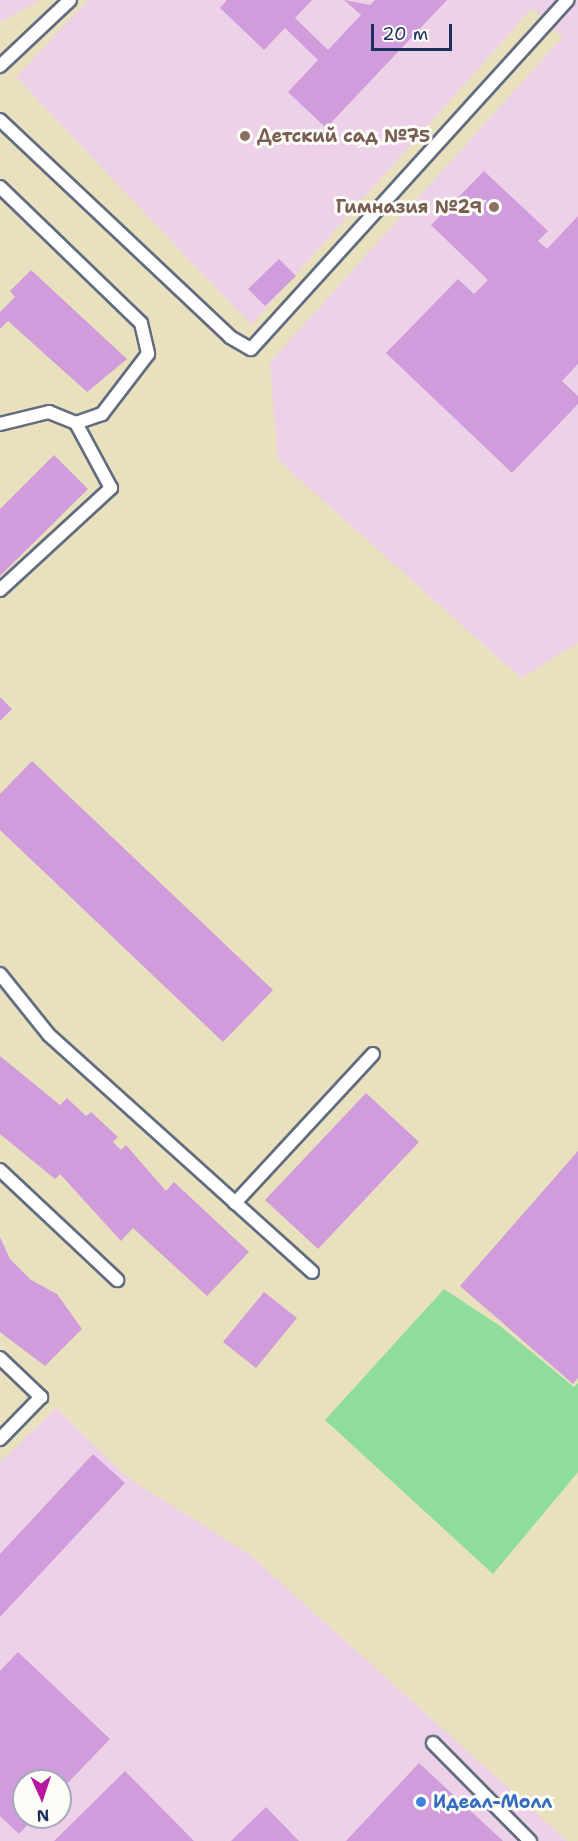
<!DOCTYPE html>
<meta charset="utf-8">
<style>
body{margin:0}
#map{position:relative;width:578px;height:1841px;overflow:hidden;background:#e9e1be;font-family:"Shantell Sans",sans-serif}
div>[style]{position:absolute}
.built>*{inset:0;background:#edd1e9}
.green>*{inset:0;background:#8edd9c}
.building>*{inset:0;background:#d09cdc}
.roads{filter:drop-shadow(2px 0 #636d80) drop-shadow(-2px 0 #636d80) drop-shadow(0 2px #636d80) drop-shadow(0 -2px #636d80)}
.service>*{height:12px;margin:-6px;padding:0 6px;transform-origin:6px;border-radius:6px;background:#fff}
.dots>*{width:16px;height:16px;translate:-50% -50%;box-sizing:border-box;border:3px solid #fdfcf7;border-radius:50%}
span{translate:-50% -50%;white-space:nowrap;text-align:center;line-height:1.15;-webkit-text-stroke:6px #fdfcf7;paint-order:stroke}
.education-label{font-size:18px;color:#785e54;font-weight:700}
.left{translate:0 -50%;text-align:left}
.right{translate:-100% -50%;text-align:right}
.shop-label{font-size:18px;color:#366cbe;font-weight:700}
.north{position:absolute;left:12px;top:1769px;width:60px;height:60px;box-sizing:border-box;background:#fdfcf7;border:2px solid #a3aaba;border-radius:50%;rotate:177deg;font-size:16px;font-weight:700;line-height:24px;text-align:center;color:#1b2f5e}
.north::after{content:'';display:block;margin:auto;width:21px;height:27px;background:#b5179e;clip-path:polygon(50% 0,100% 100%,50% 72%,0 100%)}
.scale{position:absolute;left:371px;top:24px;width:81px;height:27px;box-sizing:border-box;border:3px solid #1b2f5e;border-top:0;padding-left:8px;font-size:18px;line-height:21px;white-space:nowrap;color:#1b2f5e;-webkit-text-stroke:4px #fdfcf7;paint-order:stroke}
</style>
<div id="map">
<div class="built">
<i style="clip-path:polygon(0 0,40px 0,0 23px)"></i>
<i style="clip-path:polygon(88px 0,578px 0,578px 643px,521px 678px,278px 460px,270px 362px,563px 37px,532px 8px,251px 325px,16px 77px)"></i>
<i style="clip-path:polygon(evenodd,56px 1408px,128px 1478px,249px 1554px,567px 1841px,0 1841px,0 1462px,56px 1408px,24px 1781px,60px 1781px,60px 1817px,24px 1817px,24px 1781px)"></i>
</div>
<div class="green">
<i style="clip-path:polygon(444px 1289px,500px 1326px,574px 1387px,578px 1383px,578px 1472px,493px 1574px,325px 1420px)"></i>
</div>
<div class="building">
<i style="clip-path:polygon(227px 0,312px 0,295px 18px,328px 50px,361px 15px,344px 0,370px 5px,375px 0,447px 0,326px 128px,288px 92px,318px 60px,285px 28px,264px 50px,220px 8px)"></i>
<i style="clip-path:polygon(484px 171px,548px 231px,538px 241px,547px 249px,578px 216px,578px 364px,562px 381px,578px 396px,578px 404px,512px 473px,386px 353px,458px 279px,474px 294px,488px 280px,431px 225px)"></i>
<i style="clip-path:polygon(279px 259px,296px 276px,265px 306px,248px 289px)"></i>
<i style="clip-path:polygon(31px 270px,127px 359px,87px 392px,8px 321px,0 329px,0 312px,15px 297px,10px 291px)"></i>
<i style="clip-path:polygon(54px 455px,88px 489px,0 576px,0 509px)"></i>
<i style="clip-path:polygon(0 697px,12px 709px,0 721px)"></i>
<i style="clip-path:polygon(32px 761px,273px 990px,223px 1042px,0 830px,0 794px)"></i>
<i style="clip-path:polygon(0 1056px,60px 1105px,67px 1098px,86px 1116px,91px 1112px,118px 1137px,113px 1142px,121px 1150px,126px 1145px,166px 1191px,174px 1182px,249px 1252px,207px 1296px,133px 1228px,121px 1241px,60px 1174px,55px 1179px,0 1134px)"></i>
<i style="clip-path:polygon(366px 1093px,419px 1142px,318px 1249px,265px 1200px)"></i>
<i style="clip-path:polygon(578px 1151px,578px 1378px,573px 1384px,460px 1286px)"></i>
<i style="clip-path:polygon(0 1237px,10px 1259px,31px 1280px,57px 1294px,82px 1329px,45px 1366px,0 1332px)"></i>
<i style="clip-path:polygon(264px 1292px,297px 1318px,256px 1368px,223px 1342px)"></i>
<i style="clip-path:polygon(93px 1454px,125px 1483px,0 1617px,0 1554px)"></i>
<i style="clip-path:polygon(18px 1652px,110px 1739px,60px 1791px,60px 1781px,24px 1781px,24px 1817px,35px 1817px,19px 1834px,0 1816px,0 1671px)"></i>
<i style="clip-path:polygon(419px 1763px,503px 1841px,346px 1841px)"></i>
<i style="clip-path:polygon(125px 1771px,194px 1841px,54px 1841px)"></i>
<i style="clip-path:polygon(266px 1807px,299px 1841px,231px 1841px)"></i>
</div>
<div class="roads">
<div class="service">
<i style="left:0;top:66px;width:96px;rotate:-43.3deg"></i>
<i style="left:0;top:120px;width:316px;rotate:43.3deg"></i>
<i style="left:230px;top:337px;width:24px;rotate:30deg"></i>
<i style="left:251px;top:349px;width:471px;rotate:-47.8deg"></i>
<i style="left:0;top:187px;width:196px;rotate:44deg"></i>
<i style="left:141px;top:323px;width:32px;rotate:77deg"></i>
<i style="left:148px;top:354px;width:76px;rotate:127.5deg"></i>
<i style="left:102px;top:414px;width:28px;rotate:161deg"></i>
<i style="left:76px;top:423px;width:29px;rotate:-158deg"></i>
<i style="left:49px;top:412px;width:50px;rotate:166.2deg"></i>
<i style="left:0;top:590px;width:151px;rotate:-42.6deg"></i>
<i style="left:111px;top:488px;width:74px;rotate:-118.3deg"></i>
<i style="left:0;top:974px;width:78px;rotate:51.2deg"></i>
<i style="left:49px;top:1035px;width:354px;rotate:42deg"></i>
<i style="left:0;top:1170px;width:161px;rotate:43.2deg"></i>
<i style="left:235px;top:1203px;width:203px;rotate:-47.2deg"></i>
<i style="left:0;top:1358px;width:57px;rotate:43.6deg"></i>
<i style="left:41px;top:1397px;width:59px;rotate:134.3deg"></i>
<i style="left:433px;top:1743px;width:138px;rotate:45.3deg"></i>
</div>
</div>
<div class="dots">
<i style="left:245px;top:136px;background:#8d6e63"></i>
<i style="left:494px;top:207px;background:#8d6e63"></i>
<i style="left:421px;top:1802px;background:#3f7fe0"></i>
</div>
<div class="education-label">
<span class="left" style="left:257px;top:136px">Детский сад №75</span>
<span class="right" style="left:482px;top:207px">Гимназия №29</span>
</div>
<div class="shop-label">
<span class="left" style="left:433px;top:1802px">Идеал-Молл</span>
</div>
<div class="north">N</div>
<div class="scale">20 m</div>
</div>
